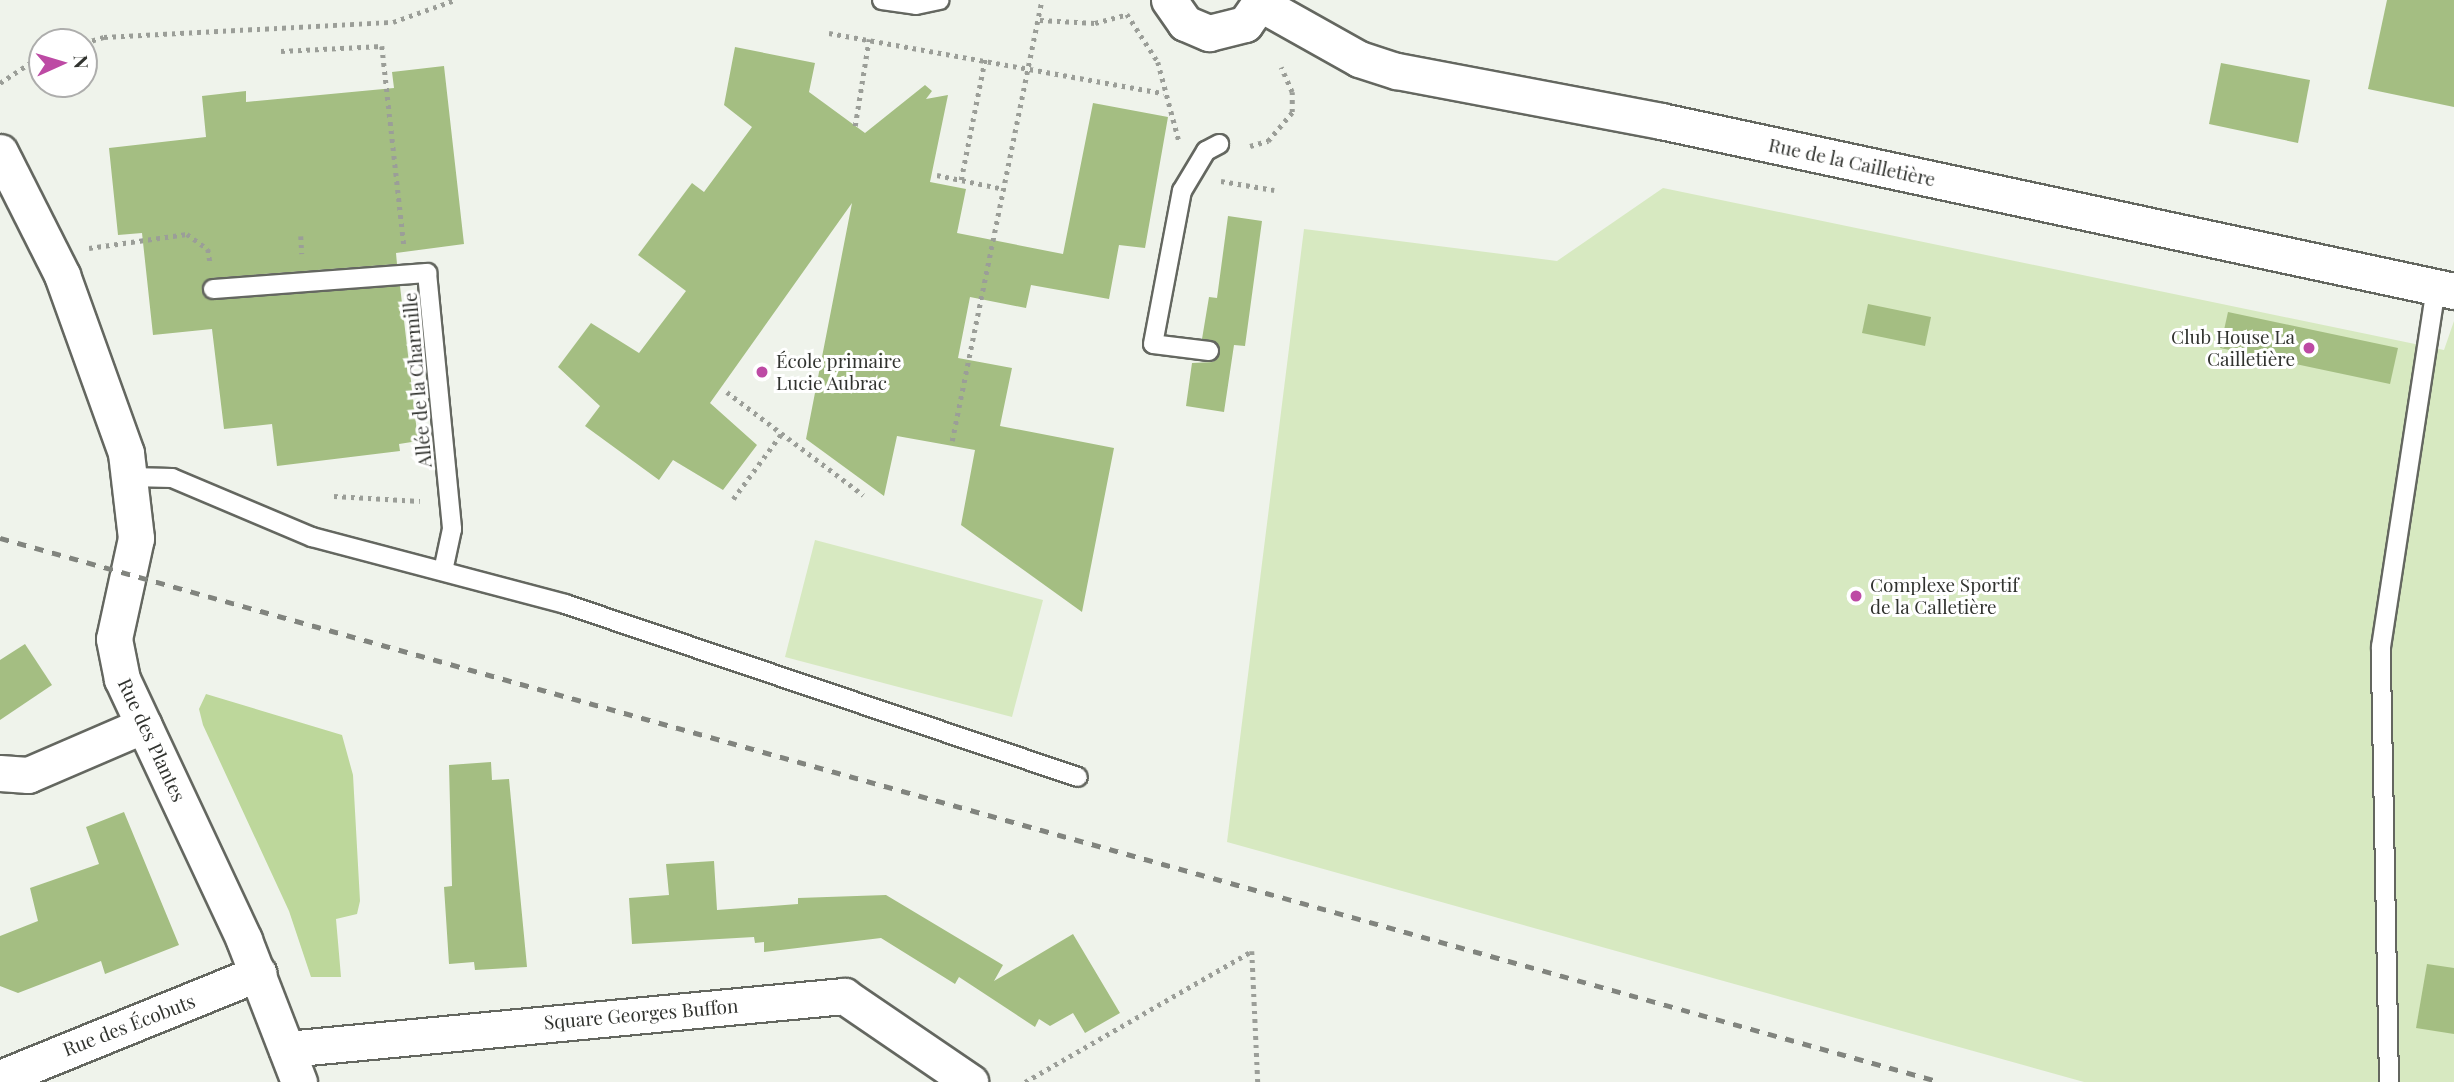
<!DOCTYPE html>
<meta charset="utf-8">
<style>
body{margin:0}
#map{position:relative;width:2454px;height:1082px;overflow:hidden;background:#eff3eb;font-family:"Playfair Display",serif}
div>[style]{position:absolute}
.green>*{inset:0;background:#d7e9c1}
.water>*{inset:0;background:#bdd79b}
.building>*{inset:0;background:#a4be82}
.path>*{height:4.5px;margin-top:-2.25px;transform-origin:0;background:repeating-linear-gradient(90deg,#9b9e98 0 3.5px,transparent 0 8.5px)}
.roads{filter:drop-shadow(2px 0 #646760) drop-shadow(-2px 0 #646760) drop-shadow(0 2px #646760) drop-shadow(0 -2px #646760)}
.lane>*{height:18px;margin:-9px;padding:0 9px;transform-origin:9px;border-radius:9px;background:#fff}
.street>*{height:35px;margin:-17.5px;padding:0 17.5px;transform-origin:17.5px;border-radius:17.5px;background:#fff}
.rail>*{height:5px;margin-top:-2.5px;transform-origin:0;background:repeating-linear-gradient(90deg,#81847e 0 9px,transparent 0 18px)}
.dots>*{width:19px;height:19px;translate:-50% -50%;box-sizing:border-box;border:4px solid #fff;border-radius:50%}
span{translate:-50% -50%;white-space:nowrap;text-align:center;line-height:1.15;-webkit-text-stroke:6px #fff;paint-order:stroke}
.street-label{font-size:19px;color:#31332f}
.poi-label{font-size:19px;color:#31332f}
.right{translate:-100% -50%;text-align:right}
.left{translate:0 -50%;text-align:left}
.north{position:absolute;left:28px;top:28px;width:70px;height:70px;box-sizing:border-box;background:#fff;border:2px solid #adadac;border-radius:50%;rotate:86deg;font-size:19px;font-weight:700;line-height:28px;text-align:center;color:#31332f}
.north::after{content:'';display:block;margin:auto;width:24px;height:32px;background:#bd4aa4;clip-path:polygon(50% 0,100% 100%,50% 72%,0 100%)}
</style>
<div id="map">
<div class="green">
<i style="clip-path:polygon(1663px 188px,2444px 350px,2454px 321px,2454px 1082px,2084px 1082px,1227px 842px,1304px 229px,1557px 261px)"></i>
<i style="clip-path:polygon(815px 540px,1043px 600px,1012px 717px,785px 657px)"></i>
</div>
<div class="water">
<i style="clip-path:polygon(206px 694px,342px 735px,353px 775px,360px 901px,357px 914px,336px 919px,341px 977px,311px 977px,289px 911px,203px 725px,199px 709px)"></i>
</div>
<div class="building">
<i style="clip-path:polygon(2387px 0,2454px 0,2454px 107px,2368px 89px)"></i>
<i style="clip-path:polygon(735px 47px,815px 63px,809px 92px,865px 133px,925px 85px,932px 91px,926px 99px,948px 95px,930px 182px,966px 189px,957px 233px,1063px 254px,1093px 103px,1168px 117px,1145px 248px,1119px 245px,1109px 299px,1031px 285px,1026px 308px,970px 297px,958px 358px,1012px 368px,1000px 426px,1114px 448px,1082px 612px,961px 525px,975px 450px,897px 436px,884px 496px,806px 439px,852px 203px,710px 403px,757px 445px,723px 490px,673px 460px,659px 480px,585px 426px,600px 406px,558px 367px,591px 323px,639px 353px,686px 291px,638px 255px,692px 183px,704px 192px,752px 127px,724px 105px)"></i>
<i style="clip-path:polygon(2221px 63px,2310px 80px,2298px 143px,2209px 124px)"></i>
<i style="clip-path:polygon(444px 66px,464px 244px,396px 253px,397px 264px,212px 278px,203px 285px,204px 296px,214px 300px,400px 286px,418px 441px,399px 444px,400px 451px,277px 466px,272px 424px,224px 429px,212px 329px,153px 335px,142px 233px,118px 235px,109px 148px,206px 137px,202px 96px,246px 91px,246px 102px,394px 88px,392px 72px)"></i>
<i style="clip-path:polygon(1228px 216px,1262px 221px,1245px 346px,1234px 345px,1224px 412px,1186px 406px,1192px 363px,1213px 362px,1220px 353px,1216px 342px,1202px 339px,1209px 297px,1217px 298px)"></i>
<i style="clip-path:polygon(1868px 304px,1931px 317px,1925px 346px,1862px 333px)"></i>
<i style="clip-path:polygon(2228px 312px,2398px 348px,2390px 384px,2220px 348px)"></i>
<i style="clip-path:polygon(25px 644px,52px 685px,0 720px,0 660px)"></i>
<i style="clip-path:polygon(491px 762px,492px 780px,509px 779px,527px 967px,475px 970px,474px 962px,449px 964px,444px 887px,452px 886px,449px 765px)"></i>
<i style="clip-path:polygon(124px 812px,179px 945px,105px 974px,101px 961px,18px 993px,0 986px,0 936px,38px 921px,30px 888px,99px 864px,86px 827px)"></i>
<i style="clip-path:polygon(714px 861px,717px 910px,798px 904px,798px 898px,886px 895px,1003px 965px,994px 981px,1073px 934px,1120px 1013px,1085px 1033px,1073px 1013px,1050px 1026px,1039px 1019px,1035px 1027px,959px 977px,955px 984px,881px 938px,764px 952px,764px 942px,755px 943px,754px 937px,632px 944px,629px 898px,669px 895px,666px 864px)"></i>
<i style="clip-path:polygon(2427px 964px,2454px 968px,2454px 1034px,2416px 1028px)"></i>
</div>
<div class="path">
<i style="left:1127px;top:14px;width:57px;rotate:57.1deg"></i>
<i style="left:1158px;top:62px;width:82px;rotate:75.1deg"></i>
<i style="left:1040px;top:20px;width:55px;rotate:3.1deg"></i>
<i style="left:1095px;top:23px;width:34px;rotate:-15deg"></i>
<i style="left:829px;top:33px;width:340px;rotate:10.2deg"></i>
<i style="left:84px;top:43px;width:21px;rotate:-17deg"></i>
<i style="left:104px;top:37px;width:289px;rotate:-3deg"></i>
<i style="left:393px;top:22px;width:66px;rotate:-19.5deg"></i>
<i style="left:281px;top:51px;width:101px;rotate:-2.8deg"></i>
<i style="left:382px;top:46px;width:201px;rotate:83.7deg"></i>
<i style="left:0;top:83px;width:50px;rotate:-33.7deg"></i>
<i style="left:855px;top:126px;width:88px;rotate:-80.9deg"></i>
<i style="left:1250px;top:146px;width:19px;rotate:-16deg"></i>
<i style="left:1268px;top:141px;width:38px;rotate:-50deg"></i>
<i style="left:1292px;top:112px;width:20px;rotate:-90deg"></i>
<i style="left:1292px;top:92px;width:27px;rotate:-114deg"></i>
<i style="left:937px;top:175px;width:68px;rotate:11.8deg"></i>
<i style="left:961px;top:180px;width:123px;rotate:-78.8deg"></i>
<i style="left:1221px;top:181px;width:54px;rotate:9.6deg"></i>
<i style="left:301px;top:236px;width:18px;rotate:87deg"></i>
<i style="left:89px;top:248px;width:99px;rotate:-8.1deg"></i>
<i style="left:187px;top:234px;width:26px;rotate:36deg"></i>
<i style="left:208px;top:249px;width:13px;rotate:81deg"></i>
<i style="left:727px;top:392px;width:171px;rotate:37.1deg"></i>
<i style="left:952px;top:441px;width:450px;rotate:-78.5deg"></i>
<i style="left:334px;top:496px;width:86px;rotate:3.3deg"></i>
<i style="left:733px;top:499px;width:82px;rotate:-53.4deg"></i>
<i style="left:1252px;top:951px;width:131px;rotate:87.4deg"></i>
<i style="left:1025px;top:1082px;width:262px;rotate:-30deg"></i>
</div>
<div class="roads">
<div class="lane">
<i style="left:882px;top:0;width:34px;rotate:8deg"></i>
<i style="left:916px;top:5px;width:24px;rotate:-12deg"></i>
<i style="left:213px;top:289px;width:215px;rotate:-4.3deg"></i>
<i style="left:427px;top:273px;width:257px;rotate:84.4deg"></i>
<i style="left:452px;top:529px;width:43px;rotate:102.1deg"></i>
<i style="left:1209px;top:351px;width:56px;rotate:-172.9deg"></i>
<i style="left:1153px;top:344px;width:156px;rotate:-79.3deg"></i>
<i style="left:1182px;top:191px;width:47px;rotate:-59deg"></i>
<i style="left:1206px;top:151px;width:15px;rotate:-28deg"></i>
<i style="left:130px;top:477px;width:42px;rotate:1.4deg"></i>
<i style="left:172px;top:478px;width:152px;rotate:22.9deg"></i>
<i style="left:312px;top:537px;width:262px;rotate:14.8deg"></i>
<i style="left:565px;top:604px;width:541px;rotate:18.64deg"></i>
<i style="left:2389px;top:1082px;width:435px;rotate:-91.1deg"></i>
<i style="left:2381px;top:647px;width:364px;rotate:-81.3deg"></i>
</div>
<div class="street">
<i style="left:1169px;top:0;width:28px;rotate:55deg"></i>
<i style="left:1185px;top:23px;width:26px;rotate:23deg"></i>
<i style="left:1209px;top:33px;width:37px;rotate:-14deg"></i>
<i style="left:1245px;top:24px;width:29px;rotate:-55deg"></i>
<i style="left:1261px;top:4px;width:112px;rotate:29.3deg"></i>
<i style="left:1359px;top:59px;width:40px;rotate:18deg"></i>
<i style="left:1397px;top:71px;width:269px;rotate:10.7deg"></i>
<i style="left:1661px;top:121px;width:811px;rotate:12.1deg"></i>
<i style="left:0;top:152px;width:138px;rotate:63.2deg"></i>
<i style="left:62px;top:275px;width:189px;rotate:70.2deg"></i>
<i style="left:126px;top:453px;width:86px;rotate:83.3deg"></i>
<i style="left:136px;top:538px;width:103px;rotate:102.3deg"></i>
<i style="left:114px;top:639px;width:41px;rotate:78.7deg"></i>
<i style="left:122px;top:679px;width:288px;rotate:64.9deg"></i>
<i style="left:244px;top:940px;width:152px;rotate:68.8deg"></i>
<i style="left:0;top:773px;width:28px;rotate:4deg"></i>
<i style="left:28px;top:775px;width:126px;rotate:-23.3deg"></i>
<i style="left:287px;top:1049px;width:560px;rotate:-5.44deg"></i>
<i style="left:844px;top:996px;width:153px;rotate:34.3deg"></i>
<i style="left:0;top:1078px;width:279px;rotate:-22.1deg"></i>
</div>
</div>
<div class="rail">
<i style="left:0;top:538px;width:2015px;rotate:15.66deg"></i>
</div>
<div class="dots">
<i style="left:2309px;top:348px;background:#bd4aa4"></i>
<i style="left:762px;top:372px;background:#bd4aa4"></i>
<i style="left:1856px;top:596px;background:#bd4aa4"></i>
</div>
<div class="street-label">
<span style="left:1852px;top:162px;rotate:12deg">Rue de la Cailletière</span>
<span style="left:417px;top:380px;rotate:-95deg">Allée de la Charmille</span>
<span style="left:152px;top:740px;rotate:65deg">Rue des Plantes</span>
<span style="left:641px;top:1014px;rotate:-5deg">Square Georges Buffon</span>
<span style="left:129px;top:1025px;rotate:-21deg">Rue des Écobuts</span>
</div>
<div class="poi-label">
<span class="right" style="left:2295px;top:348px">Club House La<br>Cailletière</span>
<span class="left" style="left:776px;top:372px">École primaire<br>Lucie Aubrac</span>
<span class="left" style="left:1870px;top:596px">Complexe Sportif<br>de la Calletière</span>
</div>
<div class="north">N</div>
</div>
